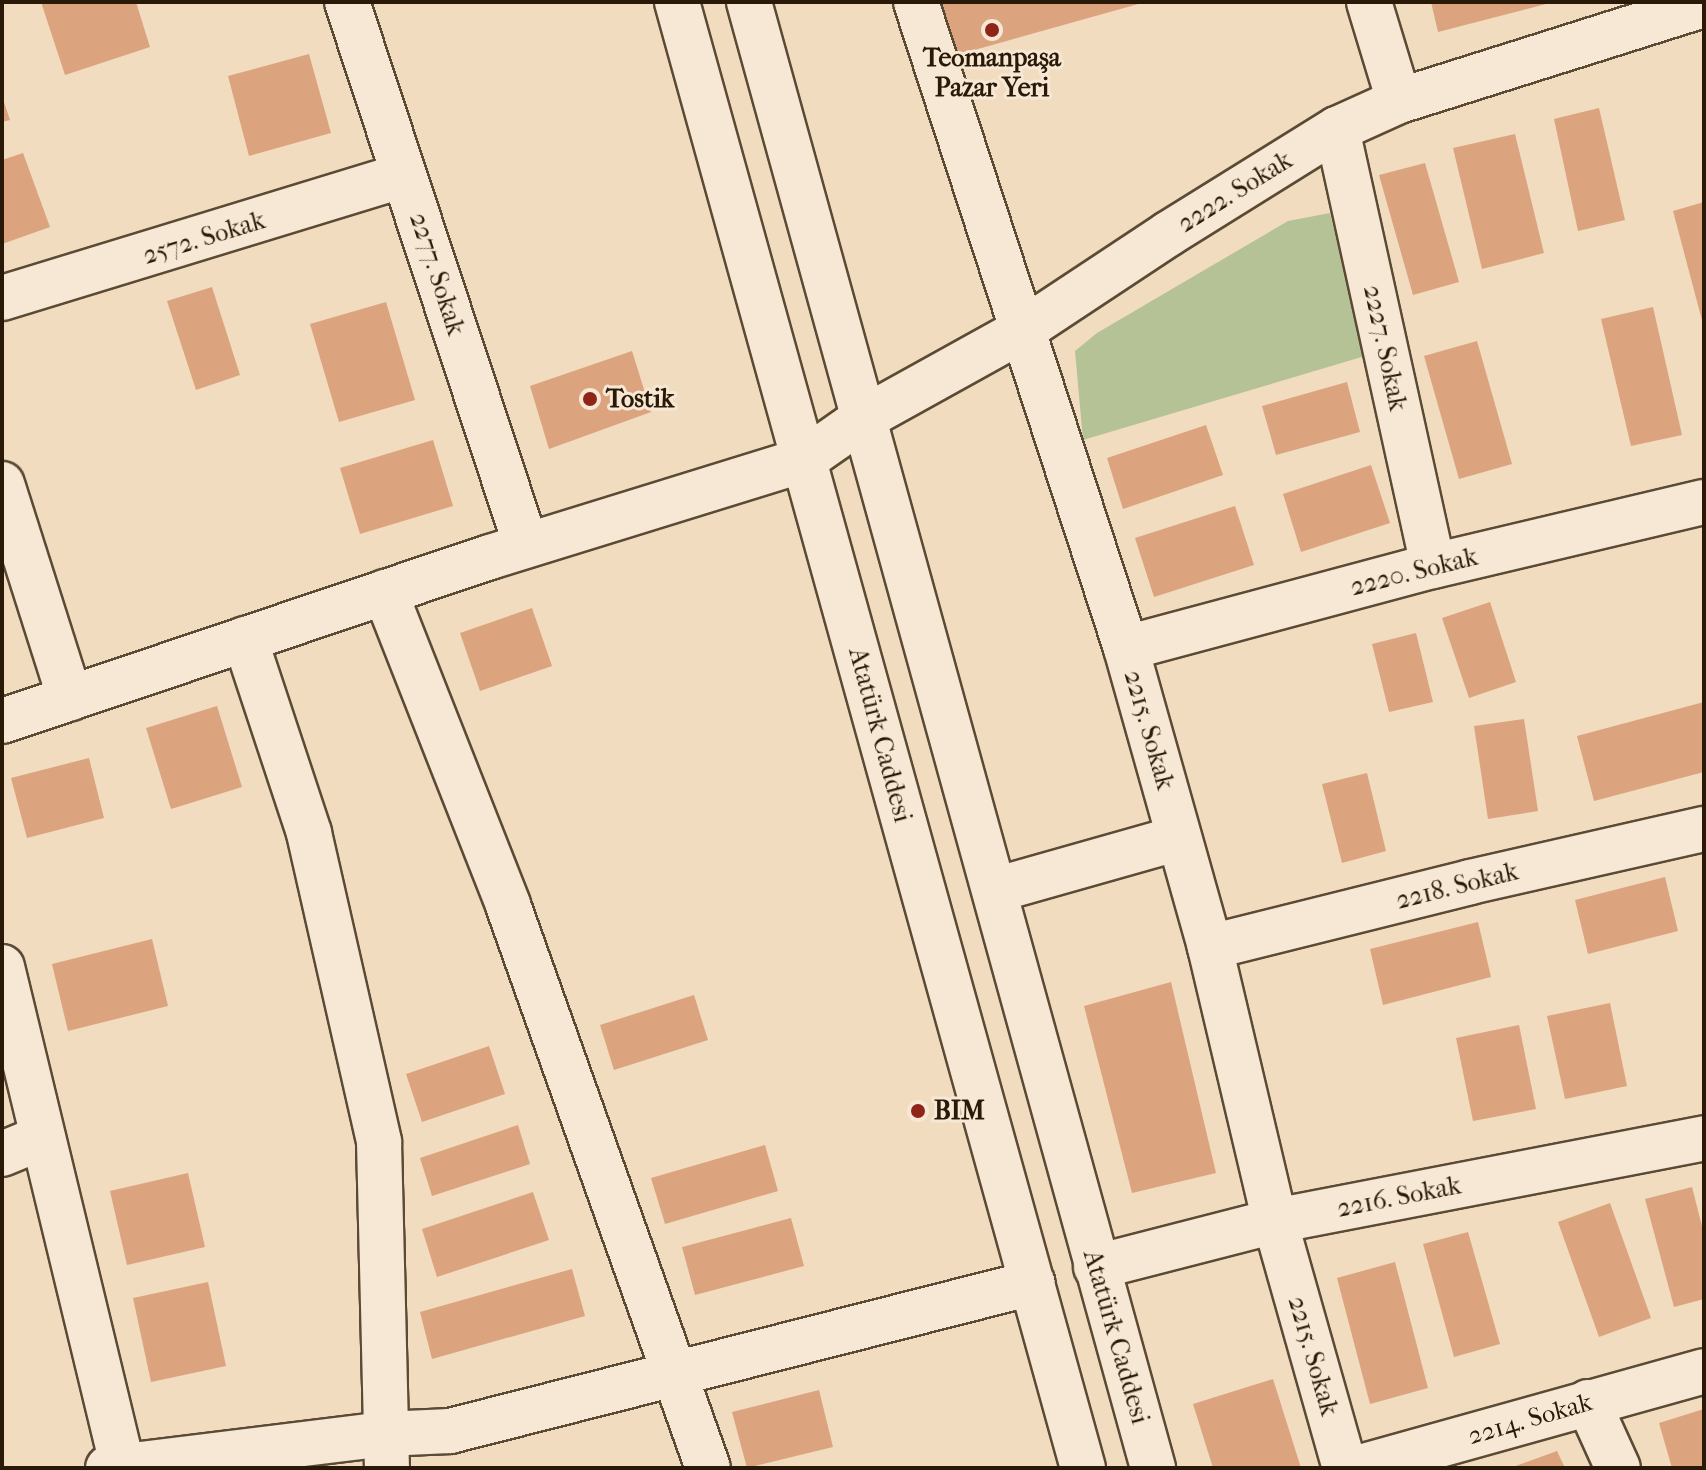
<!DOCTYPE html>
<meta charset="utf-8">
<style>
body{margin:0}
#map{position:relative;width:1706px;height:1470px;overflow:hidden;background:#f1dcbf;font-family:"IM FELL French Canon",serif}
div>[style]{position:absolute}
.green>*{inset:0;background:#b4c296}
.building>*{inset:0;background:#dca37f}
.roads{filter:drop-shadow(2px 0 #5b4a34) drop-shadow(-2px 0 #5b4a34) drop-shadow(0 2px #5b4a34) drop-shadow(0 -2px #5b4a34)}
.street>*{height:44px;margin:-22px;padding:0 22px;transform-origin:22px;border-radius:22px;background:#f6e8d5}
.secondary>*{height:44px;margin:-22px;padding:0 22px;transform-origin:22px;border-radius:22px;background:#f6e8d5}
.dots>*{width:22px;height:22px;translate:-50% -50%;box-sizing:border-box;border:4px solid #f6e8d5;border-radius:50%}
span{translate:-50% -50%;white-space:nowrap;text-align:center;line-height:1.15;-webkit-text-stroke:6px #f6e8d5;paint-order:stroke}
.poi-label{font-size:26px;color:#291906;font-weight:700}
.left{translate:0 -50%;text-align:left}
.street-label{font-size:26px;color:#291906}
.frame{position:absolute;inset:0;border:4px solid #291906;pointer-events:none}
</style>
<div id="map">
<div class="green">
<i style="clip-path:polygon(1330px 213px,1365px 356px,1083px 440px,1075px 351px,1097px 333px,1288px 221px)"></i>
</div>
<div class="building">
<i style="clip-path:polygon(41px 2px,136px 2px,150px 47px,65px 75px)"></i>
<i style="clip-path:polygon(931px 2px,1142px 2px,1142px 3px,946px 58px)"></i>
<i style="clip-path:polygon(1431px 2px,1550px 2px,1550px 3px,1438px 32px)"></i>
<i style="clip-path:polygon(309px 54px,331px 133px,249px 156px,228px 76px)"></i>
<i style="clip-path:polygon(2px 96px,10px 120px,2px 122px)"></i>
<i style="clip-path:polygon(1599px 108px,1625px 220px,1578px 231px,1554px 119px)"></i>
<i style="clip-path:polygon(1515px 134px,1544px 253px,1482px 269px,1453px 148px)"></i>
<i style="clip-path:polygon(23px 153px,50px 227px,2px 244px,2px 160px)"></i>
<i style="clip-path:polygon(1425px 163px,1459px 282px,1413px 295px,1379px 175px)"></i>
<i style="clip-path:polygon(1704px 202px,1704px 324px,1703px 324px,1673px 211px)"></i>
<i style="clip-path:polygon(212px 287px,240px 375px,196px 390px,167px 301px)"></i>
<i style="clip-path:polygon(386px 302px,415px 400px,339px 422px,310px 324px)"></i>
<i style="clip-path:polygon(1653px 307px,1682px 435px,1631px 446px,1601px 319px)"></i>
<i style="clip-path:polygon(1477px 341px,1512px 464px,1459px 479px,1424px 356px)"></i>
<i style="clip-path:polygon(632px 351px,651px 412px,549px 449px,530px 386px)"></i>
<i style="clip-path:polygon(1347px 382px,1360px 432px,1276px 455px,1262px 406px)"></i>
<i style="clip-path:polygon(1206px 425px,1223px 475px,1123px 509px,1107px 458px)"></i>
<i style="clip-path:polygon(433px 440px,453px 506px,360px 534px,340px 468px)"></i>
<i style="clip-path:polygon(1371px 465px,1390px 523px,1301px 552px,1283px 494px)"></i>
<i style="clip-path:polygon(1235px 506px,1254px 565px,1154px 597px,1135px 538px)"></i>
<i style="clip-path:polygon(1490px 602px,1516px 682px,1469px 698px,1442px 618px)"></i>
<i style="clip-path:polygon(532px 608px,552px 666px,480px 691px,460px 633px)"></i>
<i style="clip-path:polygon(1416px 633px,1433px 702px,1389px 712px,1372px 644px)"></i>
<i style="clip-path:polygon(1704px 702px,1704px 772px,1594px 801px,1577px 736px)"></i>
<i style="clip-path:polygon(217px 706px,242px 787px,171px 809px,146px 728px)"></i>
<i style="clip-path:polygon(1524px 719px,1538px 811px,1488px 819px,1474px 726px)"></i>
<i style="clip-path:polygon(89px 758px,104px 818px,27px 838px,11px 778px)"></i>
<i style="clip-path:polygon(1367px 773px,1386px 851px,1342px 863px,1322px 784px)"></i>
<i style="clip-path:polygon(1665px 877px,1678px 931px,1588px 954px,1575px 900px)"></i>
<i style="clip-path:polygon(1478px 922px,1491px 977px,1383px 1005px,1370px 949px)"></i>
<i style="clip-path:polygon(152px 939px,168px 1006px,68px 1031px,52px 964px)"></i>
<i style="clip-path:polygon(1171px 982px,1216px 1173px,1132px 1193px,1084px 1006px)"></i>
<i style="clip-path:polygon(694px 995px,708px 1040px,614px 1070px,600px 1025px)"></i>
<i style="clip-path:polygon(1610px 1003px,1627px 1086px,1565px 1099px,1547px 1016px)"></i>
<i style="clip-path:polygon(1519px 1025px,1536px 1109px,1473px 1121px,1456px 1038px)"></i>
<i style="clip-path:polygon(489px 1046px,505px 1094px,422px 1122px,406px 1074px)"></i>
<i style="clip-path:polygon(518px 1125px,530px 1164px,432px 1196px,420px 1158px)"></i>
<i style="clip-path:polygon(765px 1145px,778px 1191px,665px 1224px,651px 1178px)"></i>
<i style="clip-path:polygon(188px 1173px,205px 1247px,127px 1265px,110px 1191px)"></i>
<i style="clip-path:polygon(1692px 1187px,1704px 1234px,1704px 1299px,1674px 1307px,1645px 1199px)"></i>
<i style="clip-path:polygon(533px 1192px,549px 1240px,437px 1277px,422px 1229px)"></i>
<i style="clip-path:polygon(1610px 1203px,1651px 1318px,1599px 1337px,1558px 1222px)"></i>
<i style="clip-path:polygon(791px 1218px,804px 1266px,695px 1295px,682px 1247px)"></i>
<i style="clip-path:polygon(1468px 1232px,1500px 1344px,1454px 1357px,1423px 1244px)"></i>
<i style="clip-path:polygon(1395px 1262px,1428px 1388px,1370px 1404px,1337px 1278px)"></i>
<i style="clip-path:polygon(572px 1269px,585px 1316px,432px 1359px,420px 1312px)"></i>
<i style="clip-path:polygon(208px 1282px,226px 1366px,151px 1382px,133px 1298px)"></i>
<i style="clip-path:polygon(1273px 1379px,1301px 1468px,1213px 1468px,1193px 1404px)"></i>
<i style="clip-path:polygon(819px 1390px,833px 1447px,747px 1468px,732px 1412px)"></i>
<i style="clip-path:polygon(1704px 1409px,1704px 1468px,1672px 1468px,1659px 1423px)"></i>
<i style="clip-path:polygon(1557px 1451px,1565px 1468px,1510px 1468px)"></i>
</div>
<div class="roads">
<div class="street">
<i style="left:347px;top:2px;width:572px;rotate:71.76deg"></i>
<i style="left:916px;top:2px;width:679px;rotate:71.99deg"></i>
<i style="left:1126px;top:648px;width:311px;rotate:74.3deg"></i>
<i style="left:1210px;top:947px;width:282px;rotate:76.7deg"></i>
<i style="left:1275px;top:1221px;width:257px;rotate:74.2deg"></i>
<i style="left:1369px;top:2px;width:103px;rotate:73.1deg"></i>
<i style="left:1337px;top:129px;width:447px;rotate:77.6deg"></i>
<i style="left:2px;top:298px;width:420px;rotate:-17deg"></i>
<i style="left:2px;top:484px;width:225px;rotate:72.4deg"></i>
<i style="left:385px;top:592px;width:336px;rotate:68.5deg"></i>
<i style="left:508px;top:905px;width:597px;rotate:70.44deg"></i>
<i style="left:245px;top:639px;width:204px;rotate:71.7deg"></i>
<i style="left:309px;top:833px;width:317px;rotate:77.2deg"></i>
<i style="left:379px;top:1142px;width:326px;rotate:88.6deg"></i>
<i style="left:1126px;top:648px;width:318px;rotate:-15deg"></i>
<i style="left:1433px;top:566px;width:278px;rotate:-13.3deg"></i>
<i style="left:2px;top:721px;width:515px;rotate:-18.58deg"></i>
<i style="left:490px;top:557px;width:329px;rotate:-17.2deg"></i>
<i style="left:804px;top:460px;width:73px;rotate:-35deg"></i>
<i style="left:864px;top:418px;width:182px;rotate:-29deg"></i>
<i style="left:1023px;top:330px;width:174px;rotate:-33.5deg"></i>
<i style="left:1168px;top:234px;width:199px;rotate:-31.9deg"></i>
<i style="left:1337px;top:129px;width:68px;rotate:-24.3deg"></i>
<i style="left:1399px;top:101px;width:320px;rotate:-17.5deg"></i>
<i style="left:995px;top:890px;width:191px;rotate:-15.8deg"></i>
<i style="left:1210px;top:947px;width:268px;rotate:-14deg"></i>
<i style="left:1470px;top:882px;width:240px;rotate:-12.8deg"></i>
<i style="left:2px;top:967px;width:515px;rotate:76.42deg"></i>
<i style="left:2px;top:1154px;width:44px;rotate:-22.5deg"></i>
<i style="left:1096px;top:1267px;width:185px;rotate:-14.4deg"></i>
<i style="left:1275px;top:1221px;width:437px;rotate:-10.9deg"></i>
<i style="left:1588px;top:1402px;width:72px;rotate:65.6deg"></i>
<i style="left:108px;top:1468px;width:278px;rotate:-7deg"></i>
<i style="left:384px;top:1434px;width:66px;rotate:-2.6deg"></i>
<i style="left:450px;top:1431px;width:601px;rotate:-14.27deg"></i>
<i style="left:1357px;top:1468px;width:360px;rotate:-15.6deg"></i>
</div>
<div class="secondary">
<i style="left:677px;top:2px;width:1521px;rotate:74.52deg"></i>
<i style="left:749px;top:2px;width:1521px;rotate:74.59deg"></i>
</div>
</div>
<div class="dots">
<i style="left:992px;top:30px;background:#8f2418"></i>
<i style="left:590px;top:399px;background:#8f2418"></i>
<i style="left:918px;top:1111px;background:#8f2418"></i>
</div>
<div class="poi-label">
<span style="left:992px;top:73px">Teomanpaşa<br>Pazar Yeri</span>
<span class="left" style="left:606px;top:399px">Tostik</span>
<span class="left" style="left:934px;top:1111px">BIM</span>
</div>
<div class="street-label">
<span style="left:1235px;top:192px;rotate:-32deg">2222. Sokak</span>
<span style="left:204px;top:238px;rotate:-17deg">2572. Sokak</span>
<span style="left:437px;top:274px;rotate:72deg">2277. Sokak</span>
<span style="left:1385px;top:348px;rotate:78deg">2227. Sokak</span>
<span style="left:1414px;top:572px;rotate:-14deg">2220. Sokak</span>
<span style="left:1149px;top:730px;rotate:74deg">2215. Sokak</span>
<span style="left:880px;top:735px;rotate:75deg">Atatürk Caddesi</span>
<span style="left:1457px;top:886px;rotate:-14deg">2218. Sokak</span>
<span style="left:1399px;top:1197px;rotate:-11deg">2216. Sokak</span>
<span style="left:1116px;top:1337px;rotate:74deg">Atatürk Caddesi</span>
<span style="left:1313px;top:1356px;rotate:74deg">2215. Sokak</span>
<span style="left:1530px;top:1419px;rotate:-16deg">2214. Sokak</span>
</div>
<div class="frame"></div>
</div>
